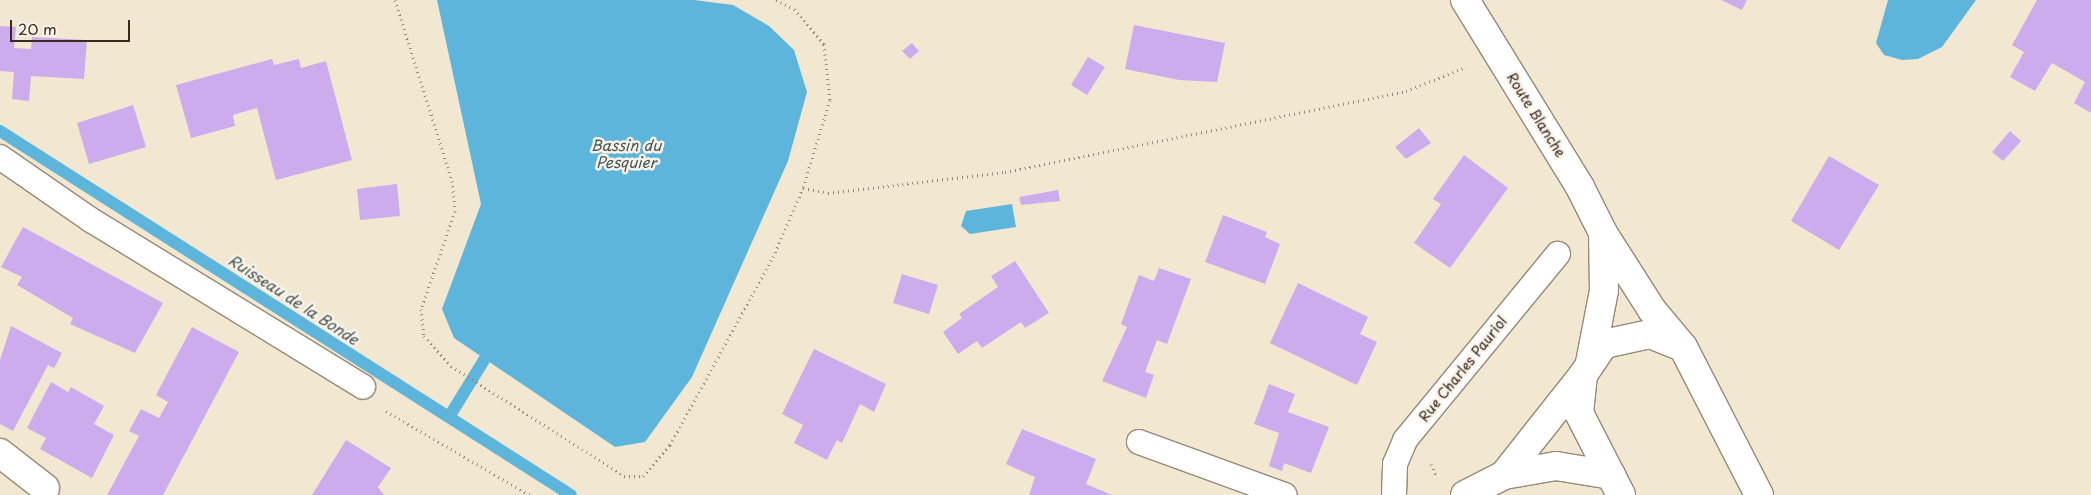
<!DOCTYPE html>
<style>
body{margin:0}
#map{position:relative;width:2091px;height:495px;overflow:hidden;background:#f2e8d2;font-family:"Playpen Sans",sans-serif}
div>[style]{position:absolute}
.water>*{inset:0;background:#5eb5db}
.stream>*{height:12px;margin:-6px;padding:0 6px;transform-origin:6px;border-radius:6px;background:#5eb5db}
.building>*{inset:0;background:#ccacec}
.path>*{height:3px;margin-top:-1.5px;transform-origin:0;background:repeating-linear-gradient(90deg,#968978 0 1px,transparent 0 5px)}
.roads{filter:drop-shadow(1px 0 #968978) drop-shadow(-1px 0 #968978) drop-shadow(0 1px #968978) drop-shadow(0 -1px #968978)}
.lane>*{height:24px;margin:-12px;padding:0 12px;transform-origin:12px;border-radius:12px;background:#fff}
.street>*{height:28px;margin:-14px;padding:0 14px;transform-origin:14px;border-radius:14px;background:#fff}
.secondary>*{height:28px;margin:-14px;padding:0 14px;transform-origin:14px;border-radius:14px;background:#fff}
span{translate:-50% -50%;white-space:nowrap;text-align:center;line-height:1.15;-webkit-text-stroke:5px #f7f3e8;paint-order:stroke}
.street-label{font-size:14px;color:#3b2a1e}
.water-label{font-size:15px;color:#465457;font-style:italic}
.scale{position:absolute;left:10px;top:20px;width:120px;height:22px;box-sizing:border-box;border:2px solid #3b2a1e;border-top:0;padding-left:6px;font-size:15px;line-height:18px;white-space:nowrap;color:#3b2a1e;-webkit-text-stroke:4px #f7f3e8;paint-order:stroke}
</style>
<div id="map">
<div class="water">
<i style="clip-path:polygon(437px 0,694px 0,733px 5px,769px 26px,794px 50px,807px 92px,788px 161px,692px 377px,645px 442px,615px 447px,454px 338px,442px 309px,481px 204px)"></i>
<i style="clip-path:polygon(1888px 0,1976px 0,1942px 47px,1918px 59px,1902px 60px,1884px 55px,1876px 43px)"></i>
<i style="clip-path:polygon(1012px 204px,1016px 227px,970px 234px,961px 226px,966px 211px)"></i>
</div>
<div class="stream">
<i style="left:0;top:131px;width:677px;rotate:32.52deg"></i>
<i style="left:449px;top:417px;width:82px;rotate:-58.4deg"></i>
</div>
<div class="building">
<i style="clip-path:polygon(1721px 0,1747px 0,1742px 10px)"></i>
<i style="clip-path:polygon(2037px 0,2091px 0,2091px 113px,2074px 103px,2085px 82px,2052px 63px,2035px 91px,2010px 77px,2024px 52px,2012px 45px)"></i>
<i style="clip-path:polygon(1134px 25px,1225px 43px,1217px 82px,1179px 80px,1125px 69px)"></i>
<i style="clip-path:polygon(0 26px,16px 27px,14px 48px,31px 49px,32px 37px,87px 40px,84px 79px,31px 76px,29px 101px,12px 99px,14px 72px,0 71px)"></i>
<i style="clip-path:polygon(912px 43px,919px 51px,910px 59px,902px 51px)"></i>
<i style="clip-path:polygon(1088px 57px,1105px 67px,1087px 95px,1071px 85px)"></i>
<i style="clip-path:polygon(272px 59px,274px 65px,299px 59px,301px 68px,326px 61px,352px 160px,276px 180px,257px 108px,233px 115px,235px 126px,191px 138px,176px 85px)"></i>
<i style="clip-path:polygon(133px 105px,146px 147px,89px 164px,77px 123px)"></i>
<i style="clip-path:polygon(1419px 128px,1431px 143px,1406px 159px,1395px 147px)"></i>
<i style="clip-path:polygon(2010px 131px,2021px 141px,2003px 161px,1992px 152px)"></i>
<i style="clip-path:polygon(1464px 155px,1508px 188px,1450px 268px,1414px 243px,1441px 204px,1433px 199px)"></i>
<i style="clip-path:polygon(1829px 156px,1879px 185px,1839px 250px,1791px 221px)"></i>
<i style="clip-path:polygon(397px 184px,400px 216px,360px 220px,357px 189px)"></i>
<i style="clip-path:polygon(1058px 190px,1060px 201px,1021px 205px,1019px 197px)"></i>
<i style="clip-path:polygon(1223px 215px,1267px 232px,1265px 237px,1280px 244px,1265px 284px,1205px 262px)"></i>
<i style="clip-path:polygon(23px 227px,163px 303px,135px 353px,70px 324px,73px 318px,17px 285px,22px 277px,1px 267px)"></i>
<i style="clip-path:polygon(1015px 261px,1049px 313px,1025px 328px,1021px 322px,982px 348px,977px 341px,958px 354px,943px 332px,962px 318px,959px 314px,998px 287px,991px 276px)"></i>
<i style="clip-path:polygon(1159px 268px,1191px 279px,1167px 344px,1157px 340px,1145px 372px,1154px 375px,1146px 398px,1102px 381px,1127px 327px,1121px 324px,1139px 275px,1154px 281px)"></i>
<i style="clip-path:polygon(902px 274px,938px 285px,929px 314px,893px 303px)"></i>
<i style="clip-path:polygon(1298px 283px,1368px 317px,1360px 334px,1377px 342px,1357px 385px,1270px 343px)"></i>
<i style="clip-path:polygon(11px 326px,62px 353px,54px 368px,48px 365px,13px 431px,0 424px,0 360px)"></i>
<i style="clip-path:polygon(192px 327px,239px 352px,163px 495px,107px 495px,139px 436px,129px 431px,141px 409px,159px 418px,168px 402px,156px 395px)"></i>
<i style="clip-path:polygon(814px 349px,886px 384px,874px 412px,860px 404px,842px 443px,837px 440px,827px 460px,794px 443px,803px 425px,782px 414px)"></i>
<i style="clip-path:polygon(51px 382px,68px 392px,71px 387px,104px 406px,94px 424px,114px 435px,92px 478px,40px 449px,46px 438px,27px 428px)"></i>
<i style="clip-path:polygon(1269px 384px,1295px 394px,1288px 412px,1329px 427px,1311px 473px,1284px 463px,1282px 471px,1269px 466px,1279px 433px,1254px 424px)"></i>
<i style="clip-path:polygon(1022px 429px,1096px 459px,1086px 484px,1112px 495px,1029px 495px,1035px 477px,1006px 464px)"></i>
<i style="clip-path:polygon(346px 440px,391px 468px,378px 487px,384px 495px,312px 495px)"></i>
</div>
<div class="path">
<i style="left:395px;top:0;width:190px;rotate:72.5deg"></i>
<i style="left:452px;top:181px;width:30px;rotate:84deg"></i>
<i style="left:455px;top:211px;width:104px;rotate:109.1deg"></i>
<i style="left:421px;top:309px;width:27px;rotate:84deg"></i>
<i style="left:424px;top:336px;width:40px;rotate:48deg"></i>
<i style="left:451px;top:366px;width:205px;rotate:32.4deg"></i>
<i style="left:624px;top:476px;width:19px"></i>
<i style="left:643px;top:476px;width:41px;rotate:-48.9deg"></i>
<i style="left:670px;top:445px;width:214px;rotate:-61.3deg"></i>
<i style="left:773px;top:257px;width:75px;rotate:-66.5deg"></i>
<i style="left:776px;top:0;width:20px;rotate:27deg"></i>
<i style="left:794px;top:9px;width:46px;rotate:49.4deg"></i>
<i style="left:824px;top:44px;width:56px;rotate:83.9deg"></i>
<i style="left:830px;top:100px;width:92px;rotate:107.1deg"></i>
<i style="left:803px;top:188px;width:25px;rotate:11deg"></i>
<i style="left:828px;top:193px;width:178px;rotate:-6.8deg"></i>
<i style="left:1005px;top:172px;width:409px;rotate:-11.4deg"></i>
<i style="left:1406px;top:91px;width:65px;rotate:-21.8deg"></i>
<i style="left:386px;top:411px;width:167px;rotate:30.3deg"></i>
<i style="left:1431px;top:464px;width:13px;rotate:67deg"></i>
</div>
<div class="roads">
<div class="lane">
<i style="left:0;top:157px;width:111px;rotate:34.7deg"></i>
<i style="left:91px;top:220px;width:319px;rotate:31.5deg"></i>
<i style="left:1139px;top:442px;width:155px;rotate:20deg"></i>
<i style="left:1394px;top:495px;width:31px;rotate:-88deg"></i>
<i style="left:1395px;top:464px;width:26px;rotate:-67deg"></i>
<i style="left:1405px;top:440px;width:241px;rotate:-50.6deg"></i>
</div>
<div class="street">
<i style="left:0;top:453px;width:57px;rotate:37.9deg"></i>
<i style="left:1504px;top:475px;width:127px;rotate:-51.7deg"></i>
<i style="left:1465px;top:495px;width:44px;rotate:-27.1deg"></i>
<i style="left:1504px;top:475px;width:53px;rotate:-9.8deg"></i>
<i style="left:1556px;top:466px;width:56px;rotate:9.3deg"></i>
</div>
<div class="secondary">
<i style="left:1465px;top:0;width:220px;rotate:58.4deg"></i>
<i style="left:1580px;top:187px;width:51px;rotate:63.4deg"></i>
<i style="left:1603px;top:233px;width:91px;rotate:57.5deg"></i>
<i style="left:1652px;top:310px;width:48px;rotate:50deg"></i>
<i style="left:1683px;top:347px;width:166px;rotate:62.8deg"></i>
<i style="left:1590px;top:363px;width:74px;rotate:-79.1deg"></i>
<i style="left:1604px;top:290px;width:57px;rotate:-91deg"></i>
<i style="left:1621px;top:495px;width:92px;rotate:-117.1deg"></i>
<i style="left:1579px;top:413px;width:38px;rotate:-84deg"></i>
<i style="left:1583px;top:375px;width:37px;rotate:-56deg"></i>
<i style="left:1604px;top:344px;width:47px;rotate:-12.3deg"></i>
<i style="left:1650px;top:334px;width:35px;rotate:22deg"></i>
</div>
</div>
<div class="street-label">
<span style="left:1536px;top:115px;rotate:58deg">Route Blanche</span>
<span style="left:1463px;top:369px;rotate:-51deg">Rue Charles Pauriol</span>
</div>
<div class="water-label">
<span style="left:626px;top:153px">Bassin du<br>Pesquier</span>
<span style="left:294px;top:299px;rotate:33deg">Ruisseau de la Bonde</span>
</div>
<div class="scale">20 m</div>
</div>
